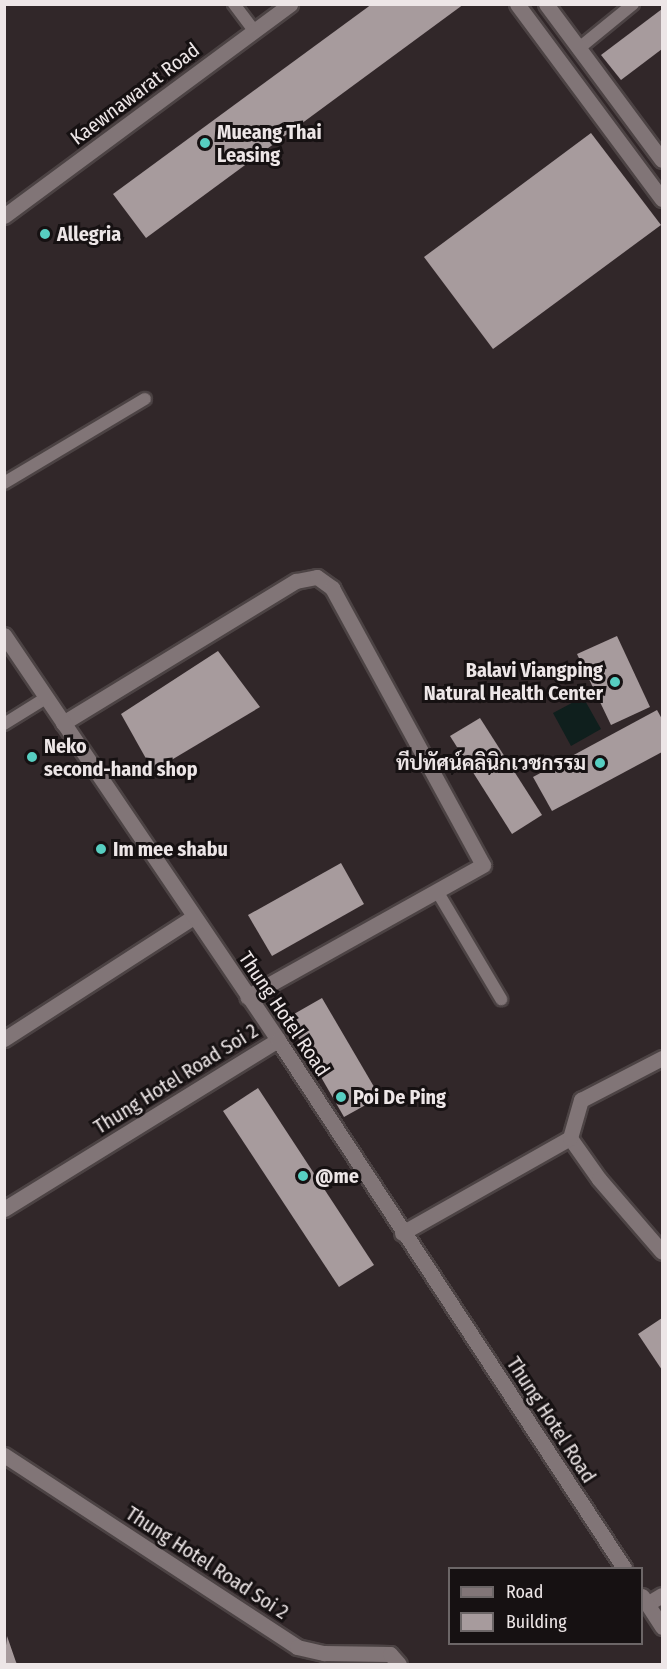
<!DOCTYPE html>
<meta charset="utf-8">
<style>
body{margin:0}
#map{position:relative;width:667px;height:1669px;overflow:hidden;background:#312729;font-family:"Fira Sans Condensed",Sarabun,sans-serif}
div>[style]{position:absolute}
.water>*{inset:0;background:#0f1f1d}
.building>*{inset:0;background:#a79b9d}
.roads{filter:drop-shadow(2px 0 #4c4344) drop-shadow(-2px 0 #4c4344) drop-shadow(0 2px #4c4344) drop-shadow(0 -2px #4c4344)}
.service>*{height:12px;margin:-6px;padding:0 6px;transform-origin:6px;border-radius:6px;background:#817577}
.minor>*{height:15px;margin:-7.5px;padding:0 7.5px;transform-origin:7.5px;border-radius:7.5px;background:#817577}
.tertiary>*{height:15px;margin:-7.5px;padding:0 7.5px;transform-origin:7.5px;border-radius:7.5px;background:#817577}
.dots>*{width:16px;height:16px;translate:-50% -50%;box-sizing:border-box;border:3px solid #161112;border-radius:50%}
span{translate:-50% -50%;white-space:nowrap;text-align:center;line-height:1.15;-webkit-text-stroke:6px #161112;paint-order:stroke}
.street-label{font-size:20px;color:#ede6e7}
.poi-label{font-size:20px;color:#ede6e7;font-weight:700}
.left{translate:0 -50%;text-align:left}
.right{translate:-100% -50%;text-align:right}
.frame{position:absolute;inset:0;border:6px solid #ede6e7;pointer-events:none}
.legend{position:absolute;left:448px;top:1567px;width:195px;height:78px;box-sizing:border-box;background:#161112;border:2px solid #6c6667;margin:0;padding:8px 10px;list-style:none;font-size:18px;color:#ede6e7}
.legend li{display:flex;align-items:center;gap:12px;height:30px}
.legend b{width:30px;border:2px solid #6c6667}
</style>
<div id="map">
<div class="water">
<i style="clip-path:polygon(583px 697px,601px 729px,571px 746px,553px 713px)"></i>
</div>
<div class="building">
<i style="clip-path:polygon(372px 4px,464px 4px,146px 238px,113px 194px)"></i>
<i style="clip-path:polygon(662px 9px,662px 49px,621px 80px,601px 55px)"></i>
<i style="clip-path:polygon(591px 133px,661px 225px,493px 349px,424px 257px)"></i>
<i style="clip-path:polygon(617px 636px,650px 707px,611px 725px,577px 654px)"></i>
<i style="clip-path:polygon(218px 651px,260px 707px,153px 771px,121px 714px)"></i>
<i style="clip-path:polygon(657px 710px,662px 719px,662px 752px,552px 811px,533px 777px)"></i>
<i style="clip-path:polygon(480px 718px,542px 815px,512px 834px,450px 736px)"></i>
<i style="clip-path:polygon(341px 863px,364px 904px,272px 956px,248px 915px)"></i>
<i style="clip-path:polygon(322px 998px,380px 1097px,344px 1117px,287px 1018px)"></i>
<i style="clip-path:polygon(258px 1088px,374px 1265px,339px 1287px,223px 1111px)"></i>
<i style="clip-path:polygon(662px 1318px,662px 1370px,638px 1334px)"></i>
<i style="clip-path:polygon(7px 1636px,16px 1662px,17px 1664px,4px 1664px)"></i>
</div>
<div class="roads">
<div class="service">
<i style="left:234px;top:4px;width:34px;rotate:53deg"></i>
<i style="left:578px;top:49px;width:71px;rotate:-39.3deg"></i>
<i style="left:4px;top:483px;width:164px;rotate:-30.8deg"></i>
<i style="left:4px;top:724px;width:49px;rotate:-31.8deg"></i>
<i style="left:437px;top:891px;width:126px;rotate:59.3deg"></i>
</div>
<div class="minor">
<i style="left:517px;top:4px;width:243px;rotate:53.4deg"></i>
<i style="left:546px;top:4px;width:194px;rotate:53.4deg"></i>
<i style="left:63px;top:723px;width:273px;rotate:-31.4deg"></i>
<i style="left:296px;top:581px;width:21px;rotate:-11deg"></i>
<i style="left:317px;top:577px;width:19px;rotate:36deg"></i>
<i style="left:332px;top:588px;width:315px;rotate:61.4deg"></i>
<i style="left:483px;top:865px;width:270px;rotate:150.8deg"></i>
<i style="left:4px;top:1039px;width:225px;rotate:-32.8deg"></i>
<i style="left:570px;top:1138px;width:50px;rotate:54.7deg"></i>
<i style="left:599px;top:1179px;width:96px;rotate:49.2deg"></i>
<i style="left:4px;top:1209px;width:322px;rotate:-31.7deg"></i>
<i style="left:402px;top:1233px;width:193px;rotate:-29.5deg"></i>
<i style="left:570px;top:1138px;width:40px;rotate:-74deg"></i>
<i style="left:581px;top:1100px;width:91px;rotate:-27.4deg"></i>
<i style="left:4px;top:1455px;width:350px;rotate:33.2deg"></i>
<i style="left:297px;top:1647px;width:28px;rotate:13deg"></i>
<i style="left:324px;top:1653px;width:66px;rotate:0.9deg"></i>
<i style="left:390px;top:1654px;width:13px;rotate:48deg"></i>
<i style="left:647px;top:1604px;width:17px;rotate:-31deg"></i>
</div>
<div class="tertiary">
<i style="left:4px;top:216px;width:356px;rotate:-36.5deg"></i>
<i style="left:4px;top:635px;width:489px;rotate:55.9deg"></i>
<i style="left:278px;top:1040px;width:631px;rotate:56.76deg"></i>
<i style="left:642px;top:1596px;width:37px;rotate:57deg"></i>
</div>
</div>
<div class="dots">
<i style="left:205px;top:143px;background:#57cec1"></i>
<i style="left:45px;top:234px;background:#57cec1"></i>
<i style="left:615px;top:682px;background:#57cec1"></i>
<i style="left:32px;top:757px;background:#57cec1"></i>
<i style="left:600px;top:763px;background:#57cec1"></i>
<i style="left:101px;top:849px;background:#57cec1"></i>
<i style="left:341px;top:1097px;background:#57cec1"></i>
<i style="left:303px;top:1176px;background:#57cec1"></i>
</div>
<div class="street-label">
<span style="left:135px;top:94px;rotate:-37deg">Kaewnawarat Road</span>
<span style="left:284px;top:1014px;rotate:56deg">Thung Hotel Road</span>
<span style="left:176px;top:1079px;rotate:-32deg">Thung Hotel Road Soi 2</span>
<span style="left:551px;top:1420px;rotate:57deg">Thung Hotel Road</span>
<span style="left:207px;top:1563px;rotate:33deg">Thung Hotel Road Soi 2</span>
</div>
<div class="poi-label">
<span class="left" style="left:217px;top:144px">Mueang Thai<br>Leasing</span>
<span class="left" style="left:57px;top:234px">Allegria</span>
<span class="right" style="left:603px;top:682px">Balavi Viangping<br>Natural Health Center</span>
<span class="left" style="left:44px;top:758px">Neko<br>second-hand shop</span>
<span class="right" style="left:586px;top:763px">ทีปทัศน์คลินิกเวชกรรม</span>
<span class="left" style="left:113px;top:849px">Im mee shabu</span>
<span class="left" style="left:353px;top:1097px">Poi De Ping</span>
<span class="left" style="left:315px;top:1176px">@me</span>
</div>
<div class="frame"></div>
<ul class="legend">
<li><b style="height:8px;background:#817577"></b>Road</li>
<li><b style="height:16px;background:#a79b9d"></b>Building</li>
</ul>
</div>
